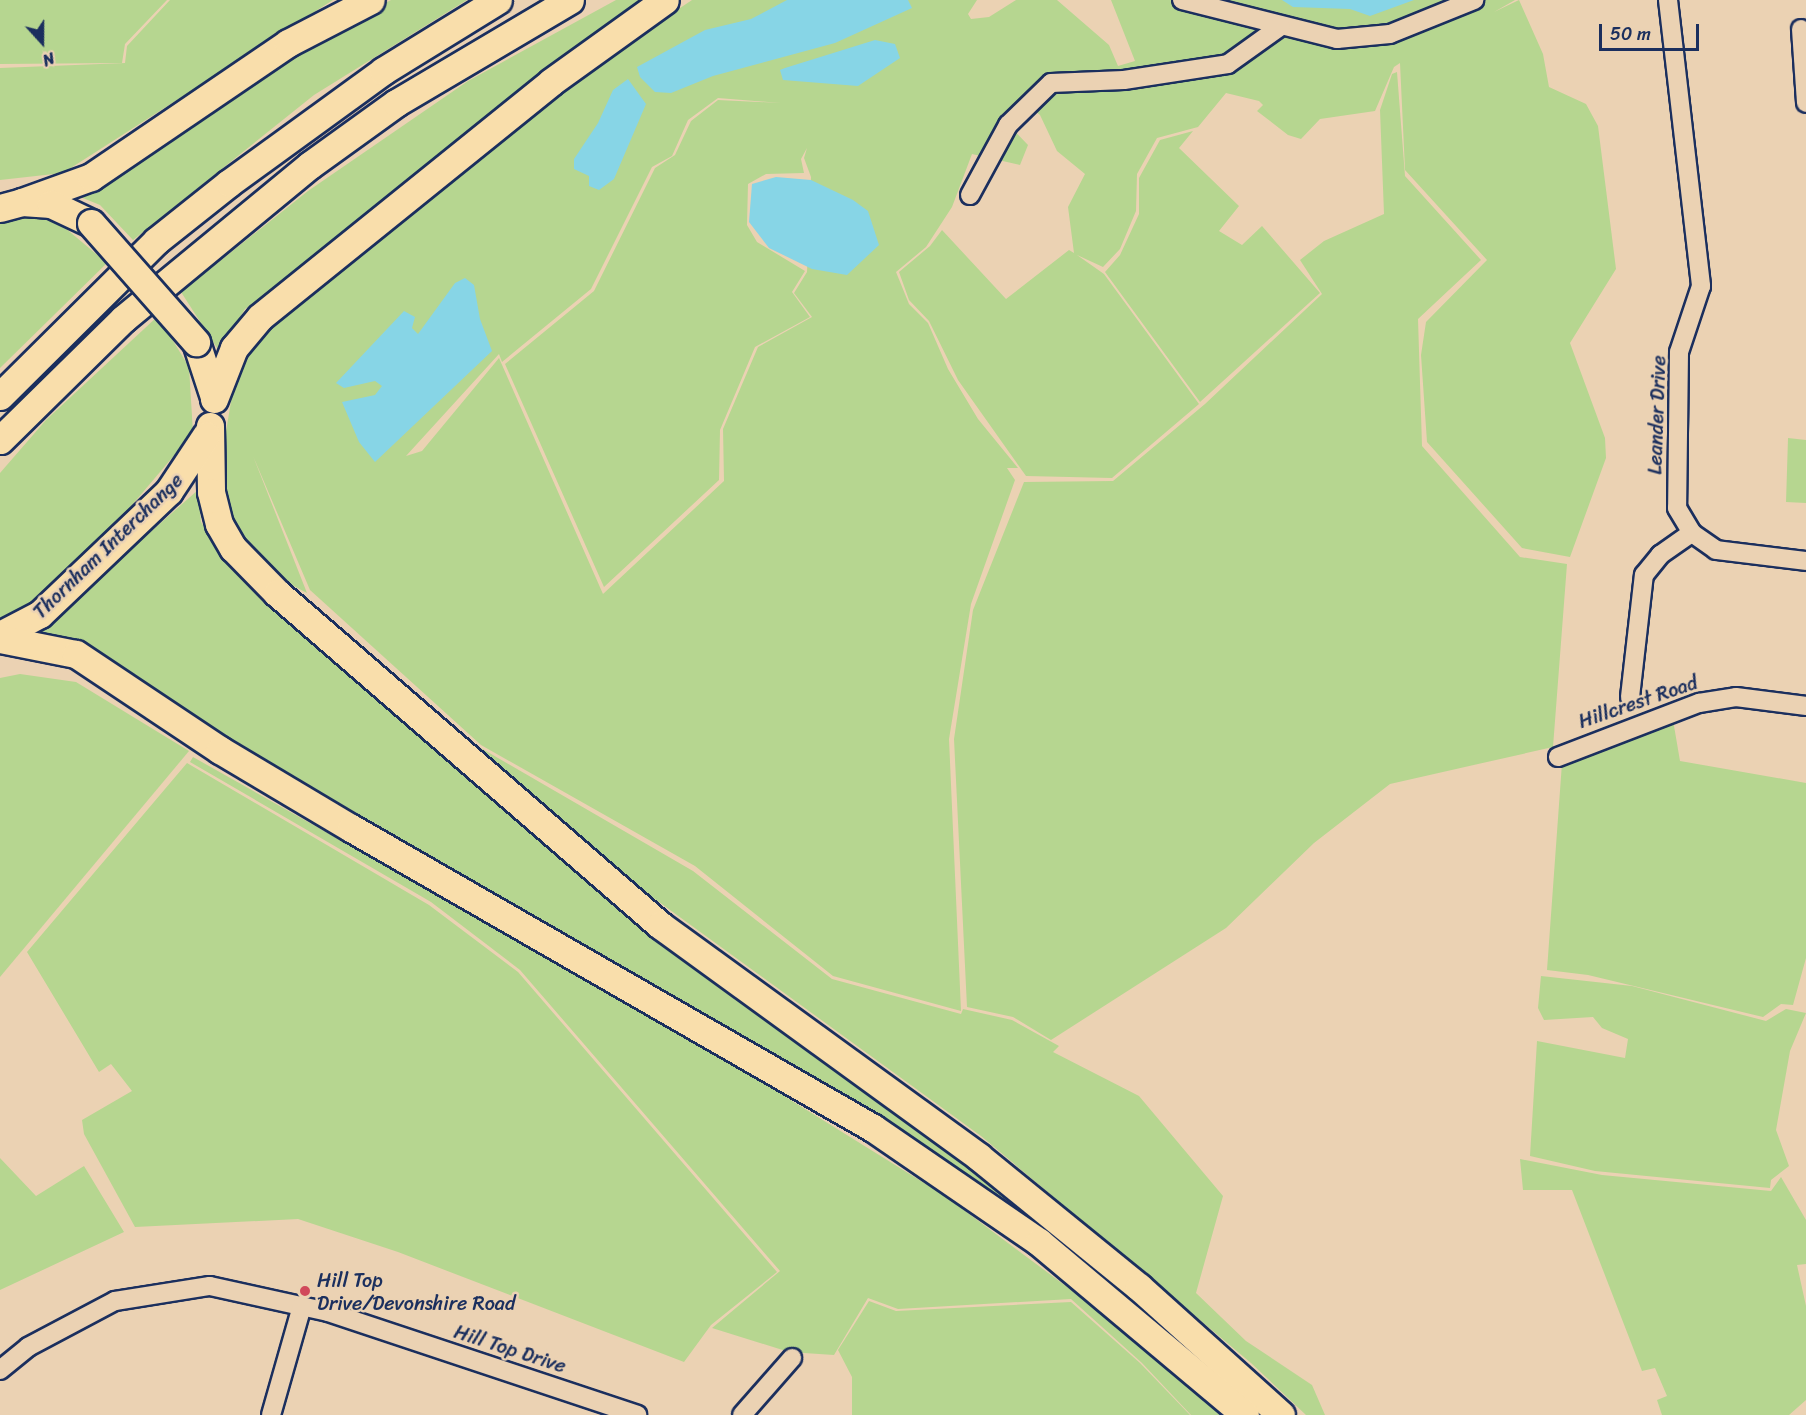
<!DOCTYPE html>
<style>
body{margin:0}
#map{position:relative;width:1806px;height:1415px;overflow:hidden;background:#ebd2b3;font-family:Sriracha,sans-serif}
div>[style]{position:absolute}
.green>*{inset:0;background:#b6d690}
.water>*{inset:0;background:#87d5e6}
.roads{filter:drop-shadow(2px 0 #1b2f5e) drop-shadow(-2px 0 #1b2f5e) drop-shadow(0 2px #1b2f5e) drop-shadow(0 -2px #1b2f5e)}
.minor>*{height:18px;margin:-9px;padding:0 9px;transform-origin:9px;border-radius:9px;background:#ebd2b3}
.highway>*{height:27px;margin:-13.5px;padding:0 13.5px;transform-origin:13.5px;border-radius:13.5px;background:#f9deab}
.bridges{filter:drop-shadow(2px 0 #1b2f5e) drop-shadow(-2px 0 #1b2f5e) drop-shadow(0 2px #1b2f5e) drop-shadow(0 -2px #1b2f5e)}
.highway-bridge>*{height:27px;margin:-13.5px;padding:0 13.5px;transform-origin:13.5px;border-radius:13.5px;background:#f9deab}
.dots>*{width:16px;height:16px;translate:-50% -50%;box-sizing:border-box;border:3px solid #ebd2b3;border-radius:50%}
span{translate:-50% -50%;white-space:nowrap;text-align:center;line-height:1.15;-webkit-text-stroke:5px #ebd2b3;paint-order:stroke}
.street-label{font-size:20px;color:#1b2f5e}
.poi-label{font-size:20px;color:#1b2f5e}
.left{translate:0 -50%;text-align:left}
.north{position:absolute;left:12px;top:12px;width:60px;height:60px;-webkit-text-stroke:4px #ebd2b3;paint-order:stroke;rotate:159deg;font-size:16px;font-weight:700;line-height:24px;text-align:center;color:#1b2f5e}
.north::after{content:'';display:block;margin:auto;width:21px;height:27px;background:#1b2f5e;clip-path:polygon(50% 0,100% 100%,50% 72%,0 100%)}
.scale{position:absolute;left:1599px;top:24px;width:100px;height:27px;box-sizing:border-box;border:3px solid #1b2f5e;border-top:0;padding-left:8px;font-size:18px;line-height:21px;white-space:nowrap;color:#1b2f5e;-webkit-text-stroke:4px #ebd2b3;paint-order:stroke}
</style>
<div id="map">
<div class="green">
<i style="clip-path:polygon(0 0,167px 0,125px 44px,122px 63px,0 64px)"></i>
<i style="clip-path:polygon(170px 0,333px 0,63px 173px,0 180px,0 68px,125px 63px,127px 46px)"></i>
<i style="clip-path:polygon(391px 0,467px 0,314px 95px,133px 240px,100px 205px,73px 194px,277px 59px)"></i>
<i style="clip-path:polygon(616px 0,643px 0,602px 27px,311px 263px,245px 309px,219px 351px,181px 292px,308px 191px,468px 81px)"></i>
<i style="clip-path:polygon(evenodd,692px 0,977px 0,968px 14px,971px 19px,989px 17px,1016px 0,1057px 0,1109px 45px,1118px 66px,1135px 61px,1111px 0,1515px 0,1494px 12px,1519px 0,1543px 54px,1549px 87px,1586px 104px,1598px 126px,1616px 269px,1570px 343px,1605px 438px,1606px 458px,1570px 557px,1522px 548px,1427px 442px,1421px 355px,1426px 322px,1487px 260px,1405px 170px,1400px 63px,1394px 67px,1375px 111px,1320px 119px,1301px 139px,1288px 135px,1257px 111px,1263px 105px,1259px 101px,1226px 93px,1198px 127px,1157px 138px,1137px 174px,1136px 211px,1120px 249px,1103px 267px,1077px 255px,1104px 274px,1199px 404px,1112px 478px,1026px 476px,958px 380px,929px 321px,909px 300px,899px 272px,930px 246px,942px 230px,1006px 299px,1069px 250px,1074px 253px,1068px 207px,1085px 174px,1057px 151px,1040px 115px,1035px 111px,1006px 122px,1028px 145px,1020px 165px,972px 154px,952px 207px,926px 247px,896px 272px,909px 304px,928px 323px,948px 369px,978px 419px,1018px 468px,1007px 468px,1015px 480px,971px 604px,949px 739px,961px 1011px,833px 976px,695px 866px,481px 745px,310px 590px,253px 456px,307px 593px,284px 581px,237px 531px,224px 498px,223px 449px,235px 378px,249px 342px,604px 59px,692px 0,718px 98px,781px 103px,718px 100px,691px 121px,675px 155px,655px 168px,594px 291px,505px 364px,604px 587px,719px 480px,720px 430px,755px 347px,810px 317px,792px 292px,805px 271px,757px 242px,747px 225px,748px 184px,766px 174px,804px 173px,801px 159px,807px 148px,804px 158px,811px 177px,807px 272px,794px 293px,812px 317px,758px 347px,723px 429px,724px 481px,603px 594px,499px 358px,422px 451px,406px 456px,499px 354px,502px 362px,591px 289px,652px 167px,672px 156px,688px 120px,718px 98px)"></i>
<i style="clip-path:polygon(1397px 72px,1405px 176px,1481px 260px,1418px 319px,1422px 446px,1520px 557px,1567px 564px,1553px 747px,1390px 784px,1314px 843px,1226px 928px,1051px 1040px,1013px 1017px,967px 1007px,954px 739px,973px 610px,1024px 482px,1113px 481px,1205px 404px,1322px 294px,1300px 260px,1324px 241px,1384px 214px,1380px 110px,1392px 74px)"></i>
<i style="clip-path:polygon(1193px 131px,1179px 148px,1239px 206px,1219px 231px,1242px 245px,1262px 226px,1320px 293px,1200px 402px,1105px 272px,1120px 255px,1139px 214px,1139px 178px,1160px 140px)"></i>
<i style="clip-path:polygon(7px 216px,52px 217px,107px 263px,0 368px,0 221px)"></i>
<i style="clip-path:polygon(158px 316px,189px 367px,193px 433px,127px 511px,13px 619px,0 621px,0 473px,46px 420px)"></i>
<i style="clip-path:polygon(1788px 438px,1806px 440px,1806px 503px,1786px 502px)"></i>
<i style="clip-path:polygon(198px 490px,201px 522px,232px 570px,525px 827px,693px 965px,910px 1116px,1155px 1312px,1161px 1328px,788px 1064px,331px 806px,114px 665px,36px 633px)"></i>
<i style="clip-path:polygon(20px 674px,76px 682px,189px 751px,0 977px,0 678px)"></i>
<i style="clip-path:polygon(1673px 720px,1680px 761px,1806px 783px,1806px 958px,1793px 1005px,1781px 1004px,1763px 1017px,1588px 975px,1547px 970px,1562px 763px)"></i>
<i style="clip-path:polygon(479px 747px,693px 871px,832px 979px,961px 1014px,963px 1009px,1012px 1020px,1059px 1046px,1053px 1052px,1139px 1096px,1223px 1196px,1196px 1293px,1246px 1341px,1312px 1385px,1325px 1415px,1306px 1415px,1251px 1363px,981px 1136px,648px 894px)"></i>
<i style="clip-path:polygon(193px 757px,689px 1037px,945px 1196px,1118px 1325px,1221px 1415px,1191px 1415px,1142px 1363px,1071px 1299px,898px 1309px,868px 1298px,834px 1355px,789px 1352px,712px 1328px,780px 1271px,520px 970px,431px 902px,190px 762px)"></i>
<i style="clip-path:polygon(187px 763px,429px 905px,518px 972px,777px 1272px,711px 1325px,684px 1362px,398px 1252px,298px 1219px,135px 1227px,84px 1134px,82px 1120px,132px 1091px,111px 1064px,99px 1072px,27px 952px)"></i>
<i style="clip-path:polygon(1541px 976px,1632px 986px,1766px 1021px,1786px 1009px,1806px 1013px,1790px 1051px,1776px 1130px,1789px 1166px,1771px 1180px,1770px 1188px,1595px 1171px,1530px 1156px,1537px 1041px,1625px 1058px,1628px 1039px,1602px 1028px,1593px 1017px,1544px 1020px,1538px 1008px)"></i>
<i style="clip-path:polygon(0 1158px,36px 1196px,84px 1166px,124px 1232px,0 1290px)"></i>
<i style="clip-path:polygon(1520px 1159px,1602px 1175px,1771px 1191px,1781px 1177px,1806px 1220px,1806px 1264px,1797px 1265px,1806px 1306px,1806px 1400px,1789px 1415px,1662px 1415px,1657px 1400px,1667px 1396px,1655px 1368px,1642px 1371px,1572px 1190px,1523px 1190px)"></i>
<i style="clip-path:polygon(869px 1301px,896px 1311px,1071px 1302px,1140px 1363px,1190px 1415px,852px 1415px,852px 1377px,838px 1350px)"></i>
</div>
<div class="water">
<i style="clip-path:polygon(787px 0,908px 0,912px 8px,835px 43px,713px 76px,671px 93px,655px 92px,640px 77px,637px 67px,705px 30px,751px 19px)"></i>
<i style="clip-path:polygon(1282px 0,1414px 0,1370px 16px,1350px 9px,1293px 7px)"></i>
<i style="clip-path:polygon(875px 40px,895px 44px,900px 58px,858px 86px,783px 80px,780px 70px,785px 68px)"></i>
<i style="clip-path:polygon(628px 79px,646px 104px,614px 179px,599px 190px,589px 186px,589px 176px,574px 169px,574px 159px,598px 123px,613px 90px)"></i>
<i style="clip-path:polygon(776px 177px,811px 180px,853px 200px,868px 211px,879px 245px,847px 275px,812px 269px,769px 248px,749px 222px,752px 184px)"></i>
<i style="clip-path:polygon(465px 278px,474px 285px,480px 319px,492px 351px,375px 462px,359px 442px,342px 402px,375px 395px,382px 386px,375px 381px,344px 388px,336px 383px,404px 311px,415px 317px,412px 328px,418px 334px,455px 283px)"></i>
</div>
<div class="roads">
<div class="minor">
<i style="left:1182px;top:0;width:160px;rotate:14.1deg"></i>
<i style="left:1337px;top:39px;width:53px;rotate:-5.4deg"></i>
<i style="left:1390px;top:34px;width:91px;rotate:-22deg"></i>
<i style="left:1668px;top:0;width:288px;rotate:83.4deg"></i>
<i style="left:1701px;top:286px;width:70px;rotate:108.4deg"></i>
<i style="left:1679px;top:352px;width:156px;rotate:90.7deg"></i>
<i style="left:1677px;top:508px;width:29px;rotate:59deg"></i>
<i style="left:1692px;top:533px;width:29px;rotate:35deg"></i>
<i style="left:1716px;top:550px;width:91px;rotate:7deg"></i>
<i style="left:1801px;top:29px;width:74px;rotate:86.1deg"></i>
<i style="left:970px;top:195px;width:80px;rotate:-61.5deg"></i>
<i style="left:1008px;top:125px;width:60px;rotate:-44.3deg"></i>
<i style="left:1051px;top:83px;width:73px;rotate:-2.4deg"></i>
<i style="left:1124px;top:80px;width:105px;rotate:-8.7deg"></i>
<i style="left:1228px;top:64px;width:65px;rotate:-35.6deg"></i>
<i style="left:1630px;top:697px;width:123px;rotate:-83.5deg"></i>
<i style="left:1644px;top:575px;width:26px;rotate:-51deg"></i>
<i style="left:1660px;top:555px;width:39px;rotate:-35deg"></i>
<i style="left:1558px;top:757px;width:151px;rotate:-21deg"></i>
<i style="left:1699px;top:703px;width:37px;rotate:-9deg"></i>
<i style="left:1736px;top:697px;width:71px;rotate:7.3deg"></i>
<i style="left:0;top:1370px;width:36px;rotate:-39deg"></i>
<i style="left:28px;top:1347px;width:98px;rotate:-27.9deg"></i>
<i style="left:115px;top:1301px;width:96px;rotate:-9deg"></i>
<i style="left:210px;top:1286px;width:121px;rotate:12.4deg"></i>
<i style="left:328px;top:1312px;width:326px;rotate:18.4deg"></i>
<i style="left:271px;top:1415px;width:113px;rotate:-74.1deg"></i>
<i style="left:742px;top:1415px;width:76px;rotate:-48.7deg"></i>
</div>
<div class="highway">
<i style="left:22px;top:202px;width:73px;rotate:-19.9deg"></i>
<i style="left:91px;top:177px;width:238px;rotate:-34.2deg"></i>
<i style="left:288px;top:43px;width:93px;rotate:-27.4deg"></i>
<i style="left:0;top:208px;width:23px;rotate:-15deg"></i>
<i style="left:22px;top:202px;width:29px;rotate:4deg"></i>
<i style="left:51px;top:204px;width:44px;rotate:25.4deg"></i>
<i style="left:196px;top:342px;width:58px;rotate:71.9deg"></i>
<i style="left:0;top:396px;width:220px;rotate:-44.8deg"></i>
<i style="left:156px;top:241px;width:93px;rotate:-38.5deg"></i>
<i style="left:229px;top:183px;width:190px;rotate:-36deg"></i>
<i style="left:383px;top:71px;width:135px;rotate:-31.7deg"></i>
<i style="left:214px;top:399px;width:55px;rotate:-68.6deg"></i>
<i style="left:234px;top:348px;width:40px;rotate:-50deg"></i>
<i style="left:260px;top:317px;width:374px;rotate:-38.9deg"></i>
<i style="left:551px;top:82px;width:140px;rotate:-35.7deg"></i>
<i style="left:210px;top:426px;width:66px;rotate:89.1deg"></i>
<i style="left:211px;top:492px;width:33px;rotate:76deg"></i>
<i style="left:219px;top:524px;width:28px;rotate:60deg"></i>
<i style="left:233px;top:548px;width:63px;rotate:45.6deg"></i>
<i style="left:277px;top:593px;width:507px;rotate:40.92deg"></i>
<i style="left:660px;top:925px;width:394px;rotate:36deg"></i>
<i style="left:979px;top:1157px;width:206px;rotate:39.1deg"></i>
<i style="left:1139px;top:1287px;width:191px;rotate:42deg"></i>
<i style="left:0;top:440px;width:173px;rotate:-44.5deg"></i>
<i style="left:123px;top:319px;width:242px;rotate:-39.5deg"></i>
<i style="left:310px;top:165px;width:106px;rotate:-35.8deg"></i>
<i style="left:396px;top:103px;width:202px;rotate:-30.6deg"></i>
<i style="left:0;top:635px;width:45px;rotate:-27.7deg"></i>
<i style="left:40px;top:614px;width:178px;rotate:-43.6deg"></i>
<i style="left:169px;top:491px;width:67px;rotate:-56.5deg"></i>
<i style="left:0;top:639px;width:77px;rotate:11.2deg"></i>
<i style="left:76px;top:654px;width:173px;rotate:33.7deg"></i>
<i style="left:220px;top:750px;width:152px;rotate:30.8deg"></i>
<i style="left:351px;top:828px;width:602px;rotate:29.89deg"></i>
<i style="left:873px;top:1128px;width:201px;rotate:34.5deg"></i>
<i style="left:1039px;top:1242px;width:269px;rotate:40deg"></i>
</div>
</div>
<div class="bridges">
<div class="highway-bridge">
<i style="left:91px;top:223px;width:159px;rotate:48.6deg"></i>
</div>
</div>
<div class="dots">
<i style="left:305px;top:1291px;background:#d1495b"></i>
</div>
<div class="street-label">
<span style="left:1657px;top:415px;rotate:-88deg">Leander Drive</span>
<span style="left:108px;top:546px;rotate:-44deg">Thornham Interchange</span>
<span style="left:1638px;top:702px;rotate:-19deg">Hillcrest Road</span>
<span style="left:510px;top:1349px;rotate:18deg">Hill Top Drive</span>
</div>
<div class="poi-label">
<span class="left" style="left:317px;top:1292px">Hill Top<br>Drive/Devonshire Road</span>
</div>
<div class="north">N</div>
<div class="scale">50 m</div>
</div>
